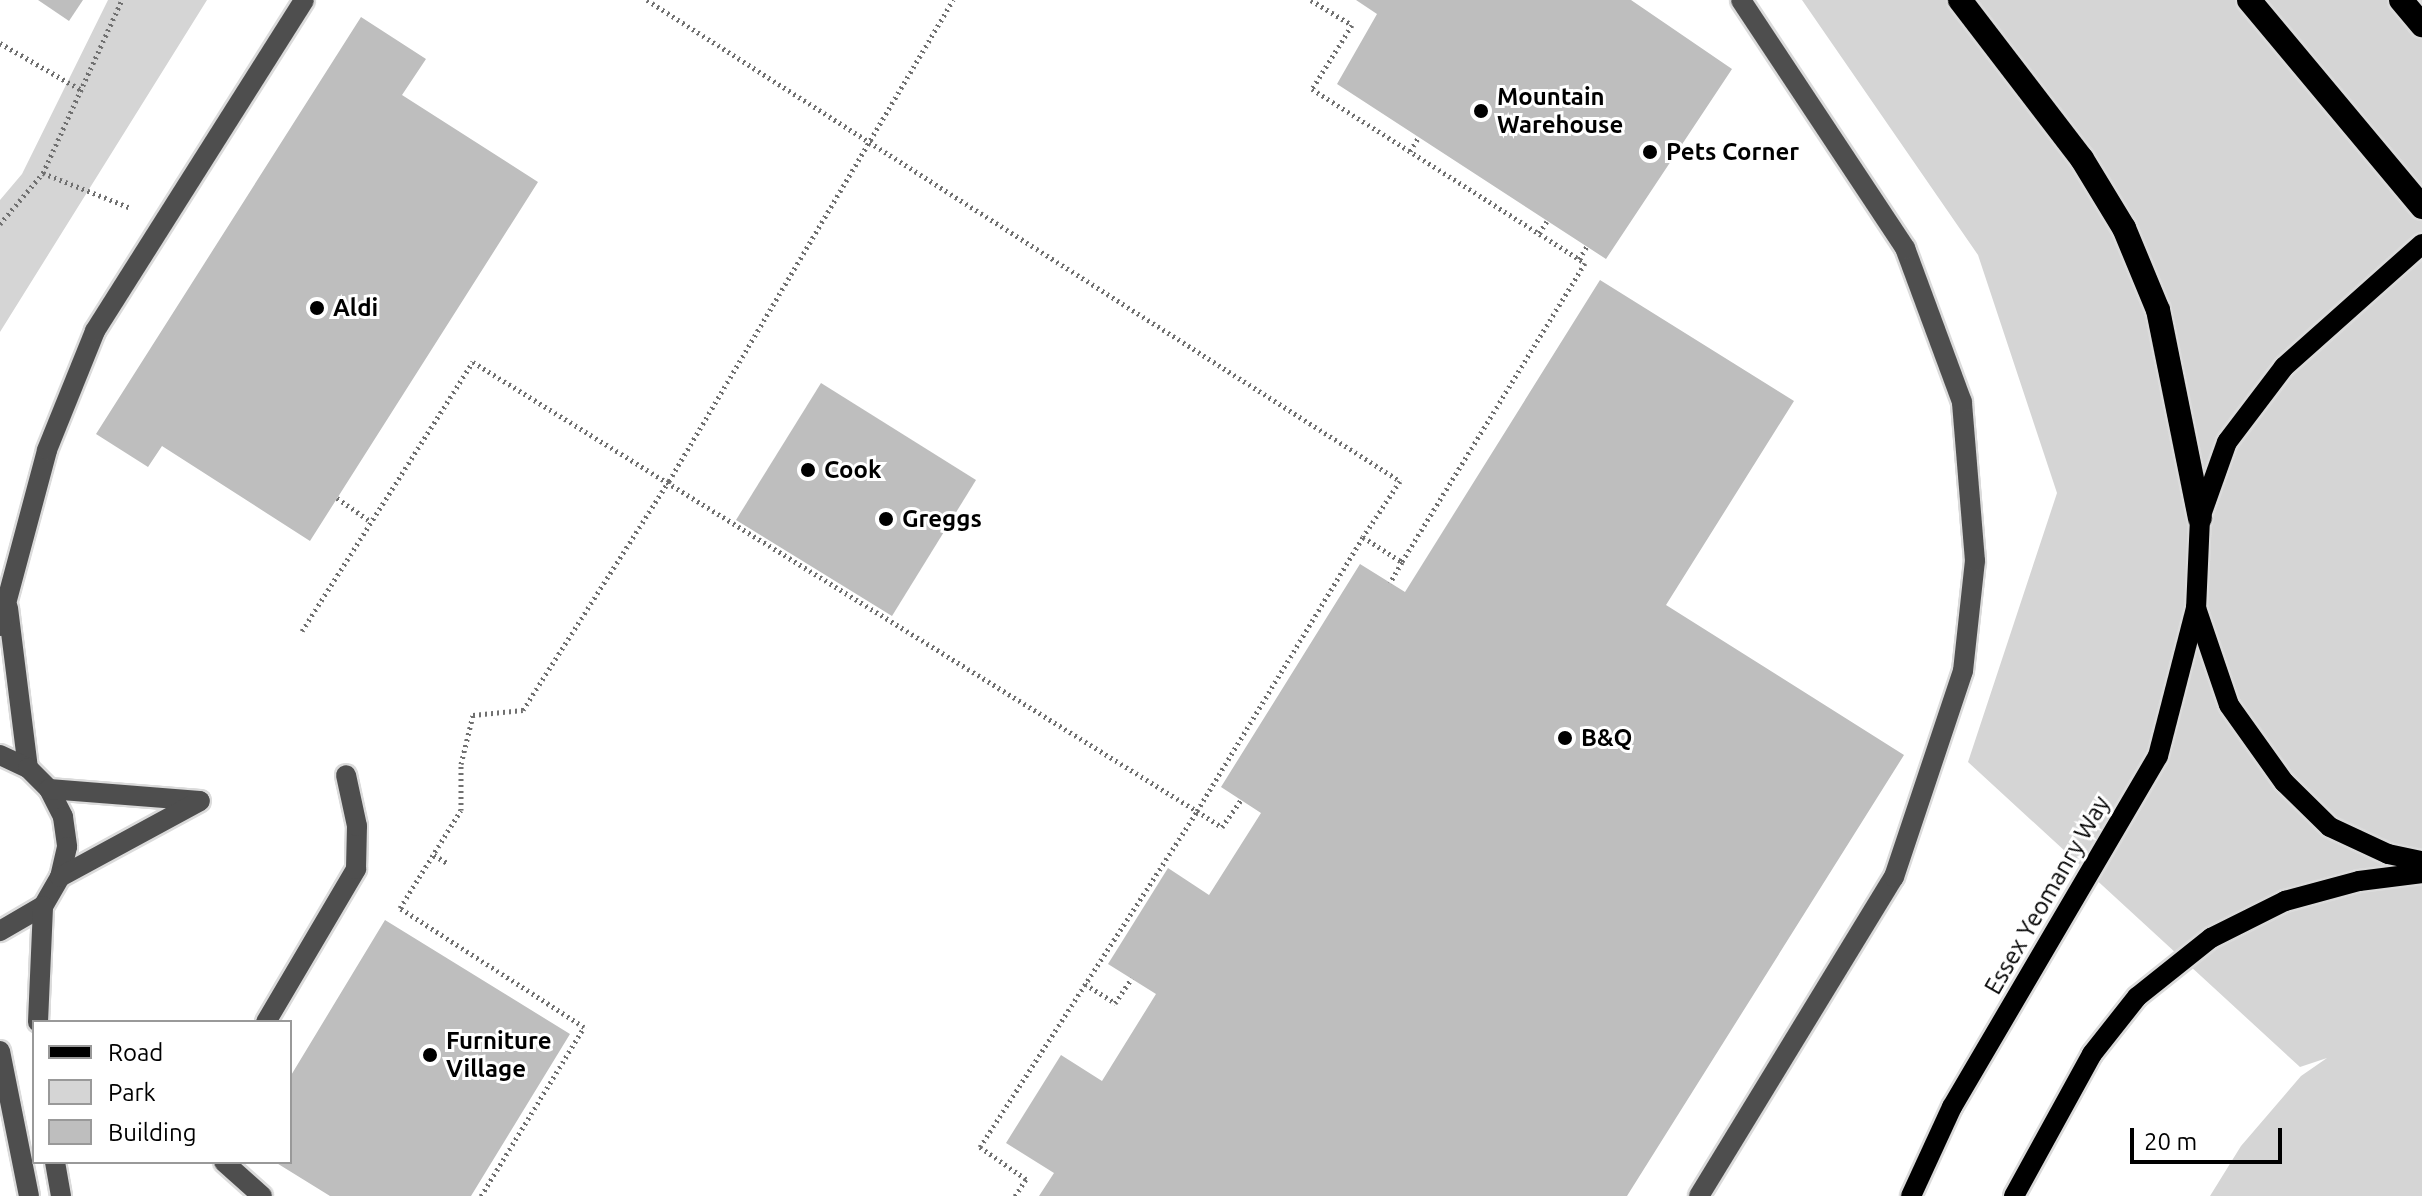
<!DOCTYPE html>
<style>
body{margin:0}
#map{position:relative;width:2422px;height:1196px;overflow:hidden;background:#fff;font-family:Ubuntu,sans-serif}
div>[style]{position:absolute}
.green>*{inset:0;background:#d5d5d5}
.building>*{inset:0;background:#bebebe}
.path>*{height:5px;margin-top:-2.5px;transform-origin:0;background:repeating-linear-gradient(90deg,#707070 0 2px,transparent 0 6px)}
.roads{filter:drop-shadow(2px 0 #dbdbdb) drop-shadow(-2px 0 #dbdbdb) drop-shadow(0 2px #dbdbdb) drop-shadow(0 -2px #dbdbdb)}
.minor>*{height:20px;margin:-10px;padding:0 10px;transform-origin:10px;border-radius:10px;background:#4e4e4e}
.major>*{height:20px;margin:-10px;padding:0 10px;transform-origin:10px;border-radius:10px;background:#000}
.highway>*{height:24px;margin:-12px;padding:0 12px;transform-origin:12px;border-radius:12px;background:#000}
.dots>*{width:22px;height:22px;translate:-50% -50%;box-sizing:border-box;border:4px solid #fff;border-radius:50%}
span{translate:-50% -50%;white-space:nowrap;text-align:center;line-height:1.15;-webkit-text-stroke:6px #fff;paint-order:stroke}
.poi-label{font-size:24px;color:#000;font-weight:700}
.left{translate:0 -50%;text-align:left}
.street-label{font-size:24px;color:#000}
.legend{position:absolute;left:32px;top:1020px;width:260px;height:144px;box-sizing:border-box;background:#fff;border:2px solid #999;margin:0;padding:10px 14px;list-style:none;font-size:24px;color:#000}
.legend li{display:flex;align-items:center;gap:16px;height:40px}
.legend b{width:40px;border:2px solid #999}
.scale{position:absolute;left:2130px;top:1128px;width:152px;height:36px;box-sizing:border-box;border:4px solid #000;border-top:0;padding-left:10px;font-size:24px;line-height:28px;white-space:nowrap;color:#000;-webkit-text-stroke:6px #fff;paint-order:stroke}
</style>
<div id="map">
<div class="green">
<i style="clip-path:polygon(108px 0,207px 0,0 332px,0 200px,22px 174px)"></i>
<i style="clip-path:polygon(1802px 0,2422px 0,2422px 1196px,2210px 1196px,2241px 1146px,2301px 1076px,2327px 1058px,2300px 1067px,1968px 762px,2057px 493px,1978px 255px)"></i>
</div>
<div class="building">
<i style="clip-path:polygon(38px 0,83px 0,69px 21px)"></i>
<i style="clip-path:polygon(1356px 0,1631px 0,1732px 69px,1606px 259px,1337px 84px,1377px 14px)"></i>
<i style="clip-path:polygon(361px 17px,426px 59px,402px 95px,538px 182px,310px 541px,162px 446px,148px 467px,96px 434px)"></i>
<i style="clip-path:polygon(1600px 280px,1794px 401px,1666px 605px,1904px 755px,1627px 1196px,1039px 1196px,1054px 1173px,1006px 1143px,1061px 1055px,1102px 1081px,1156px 994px,1108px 964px,1168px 868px,1209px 895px,1261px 813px,1221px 787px,1360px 564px,1405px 592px)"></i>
<i style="clip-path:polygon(821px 383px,976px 480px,892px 616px,736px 520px)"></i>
<i style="clip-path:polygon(385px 920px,570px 1034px,471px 1196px,330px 1196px,275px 1162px,290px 1162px,290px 1077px)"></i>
</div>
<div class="path">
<i style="left:647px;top:0;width:894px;rotate:32.57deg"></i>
<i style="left:1400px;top:481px;width:67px;rotate:123.5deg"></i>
<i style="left:1311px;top:0;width:48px;rotate:31.4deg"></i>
<i style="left:1352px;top:25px;width:75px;rotate:122deg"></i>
<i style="left:1312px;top:89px;width:324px;rotate:32.5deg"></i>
<i style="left:1585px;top:263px;width:351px;rotate:121.5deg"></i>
<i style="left:0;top:43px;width:96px;rotate:30deg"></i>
<i style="left:1410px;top:151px;width:15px;rotate:-58deg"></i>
<i style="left:43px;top:173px;width:95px;rotate:21.7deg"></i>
<i style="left:0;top:224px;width:67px;rotate:-49.9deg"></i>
<i style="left:43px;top:173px;width:190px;rotate:-65.5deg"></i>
<i style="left:1539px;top:233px;width:14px;rotate:-56deg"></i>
<i style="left:1579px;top:259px;width:15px;rotate:-58deg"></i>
<i style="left:337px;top:498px;width:40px;rotate:34.9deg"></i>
<i style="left:302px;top:631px;width:319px;rotate:-57.6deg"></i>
<i style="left:473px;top:362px;width:852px;rotate:31.81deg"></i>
<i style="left:1197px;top:811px;width:320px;rotate:-58.8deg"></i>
<i style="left:1363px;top:537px;width:46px;rotate:32.7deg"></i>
<i style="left:1402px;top:562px;width:24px;rotate:120deg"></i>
<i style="left:434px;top:855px;width:17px;rotate:31deg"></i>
<i style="left:1085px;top:984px;width:36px;rotate:32deg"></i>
<i style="left:1115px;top:1003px;width:30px;rotate:-56deg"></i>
<i style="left:481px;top:1196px;width:198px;rotate:-58.6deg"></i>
<i style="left:584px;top:1027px;width:219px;rotate:-147.1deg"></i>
<i style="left:400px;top:908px;width:115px;rotate:-58.1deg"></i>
<i style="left:461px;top:810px;width:46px;rotate:-90deg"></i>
<i style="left:461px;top:764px;width:50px;rotate:-76.2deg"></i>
<i style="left:473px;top:715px;width:50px;rotate:-5.7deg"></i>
<i style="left:523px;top:710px;width:272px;rotate:-57.5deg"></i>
<i style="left:669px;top:481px;width:559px;rotate:-59.44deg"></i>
<i style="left:1015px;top:1196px;width:20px;rotate:-57deg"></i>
<i style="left:1026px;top:1179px;width:56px;rotate:-145.2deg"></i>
<i style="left:980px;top:1147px;width:400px;rotate:-57.1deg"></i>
<i style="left:1197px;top:811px;width:30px;rotate:33deg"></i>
<i style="left:1222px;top:827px;width:33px;rotate:-55deg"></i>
</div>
<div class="roads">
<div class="minor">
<i style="left:8px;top:608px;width:161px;rotate:82.9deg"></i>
<i style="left:0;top:626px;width:182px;rotate:-75deg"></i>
<i style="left:47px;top:450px;width:128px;rotate:-68deg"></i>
<i style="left:95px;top:331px;width:391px;rotate:-57.7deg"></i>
<i style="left:0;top:755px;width:31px;rotate:25deg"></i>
<i style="left:28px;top:768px;width:30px;rotate:45deg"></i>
<i style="left:49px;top:789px;width:31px;rotate:63deg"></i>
<i style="left:63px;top:817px;width:30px;rotate:82deg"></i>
<i style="left:67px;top:847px;width:31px;rotate:103deg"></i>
<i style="left:60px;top:877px;width:34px;rotate:120deg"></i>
<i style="left:43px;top:906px;width:50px;rotate:149.8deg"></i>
<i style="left:49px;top:789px;width:151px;rotate:4.5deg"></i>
<i style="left:60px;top:877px;width:159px;rotate:-28.5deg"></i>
<i style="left:38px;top:1022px;width:116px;rotate:-87.5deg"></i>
<i style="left:266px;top:1022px;width:178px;rotate:-59.5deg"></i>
<i style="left:356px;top:869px;width:43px;rotate:-88.7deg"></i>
<i style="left:357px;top:826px;width:52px;rotate:-102.2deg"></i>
<i style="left:0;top:1051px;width:148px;rotate:78.7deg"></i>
<i style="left:55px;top:1162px;width:35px;rotate:80deg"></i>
<i style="left:224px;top:1162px;width:51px;rotate:41.8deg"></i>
<i style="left:1699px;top:1196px;width:374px;rotate:-58.6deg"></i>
<i style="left:1894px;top:877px;width:217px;rotate:-71.5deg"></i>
<i style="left:1963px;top:671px;width:111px;rotate:-83.8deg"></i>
<i style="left:1975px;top:561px;width:160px;rotate:-94.7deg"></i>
<i style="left:1962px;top:402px;width:164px;rotate:-110.3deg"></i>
<i style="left:1905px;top:248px;width:297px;rotate:-123.5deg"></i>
</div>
<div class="major">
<i style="left:2422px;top:244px;width:185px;rotate:138.3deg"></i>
<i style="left:2284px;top:367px;width:94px;rotate:127.2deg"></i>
<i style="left:2227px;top:442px;width:81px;rotate:109.6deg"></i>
<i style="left:2200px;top:518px;width:90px;rotate:92.5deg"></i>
<i style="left:2196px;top:608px;width:102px;rotate:71.2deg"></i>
<i style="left:2229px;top:705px;width:95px;rotate:54.5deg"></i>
<i style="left:2284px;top:782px;width:64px;rotate:44.4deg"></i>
<i style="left:2330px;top:827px;width:64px;rotate:25deg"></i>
<i style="left:2388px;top:854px;width:35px;rotate:12deg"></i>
<i style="left:1911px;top:1196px;width:98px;rotate:-65.3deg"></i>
<i style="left:1952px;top:1107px;width:407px;rotate:-59.6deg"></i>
<i style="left:2158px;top:756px;width:153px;rotate:-75.6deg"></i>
<i style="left:2014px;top:1196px;width:162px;rotate:-61.2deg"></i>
<i style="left:2092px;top:1054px;width:73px;rotate:-51.7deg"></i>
<i style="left:2137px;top:997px;width:95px;rotate:-38.6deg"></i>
<i style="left:2211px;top:938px;width:83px;rotate:-26.6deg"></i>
<i style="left:2285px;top:901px;width:77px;rotate:-15.1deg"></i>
<i style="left:2359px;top:881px;width:64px;rotate:-7.2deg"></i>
</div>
<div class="highway">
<i style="left:1960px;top:0;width:200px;rotate:52.5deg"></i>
<i style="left:2082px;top:159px;width:81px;rotate:58.7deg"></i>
<i style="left:2124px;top:228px;width:89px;rotate:67.5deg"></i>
<i style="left:2158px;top:310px;width:212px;rotate:78.6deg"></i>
<i style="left:2249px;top:0;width:270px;rotate:50.1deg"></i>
<i style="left:2401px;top:0;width:33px;rotate:50deg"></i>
</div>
</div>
<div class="dots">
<i style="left:1481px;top:111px;background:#000"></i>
<i style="left:1650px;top:152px;background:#000"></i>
<i style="left:317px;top:308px;background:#000"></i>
<i style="left:808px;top:470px;background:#000"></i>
<i style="left:886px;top:519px;background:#000"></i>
<i style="left:1565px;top:738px;background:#000"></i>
<i style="left:430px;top:1055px;background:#000"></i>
</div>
<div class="poi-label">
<span class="left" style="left:1497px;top:111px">Mountain<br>Warehouse</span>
<span class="left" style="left:1666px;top:152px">Pets Corner</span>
<span class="left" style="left:333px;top:308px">Aldi</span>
<span class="left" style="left:824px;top:470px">Cook</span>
<span class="left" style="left:902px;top:519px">Greggs</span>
<span class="left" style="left:1581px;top:738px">B&amp;Q</span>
<span class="left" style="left:446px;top:1055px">Furniture<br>Village</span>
</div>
<div class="street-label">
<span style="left:2047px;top:895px;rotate:-60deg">Essex Yeomanry Way</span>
</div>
<ul class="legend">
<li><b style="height:10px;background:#000"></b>Road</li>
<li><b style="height:22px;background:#d5d5d5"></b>Park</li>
<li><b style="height:22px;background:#bebebe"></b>Building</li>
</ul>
<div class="scale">20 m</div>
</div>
